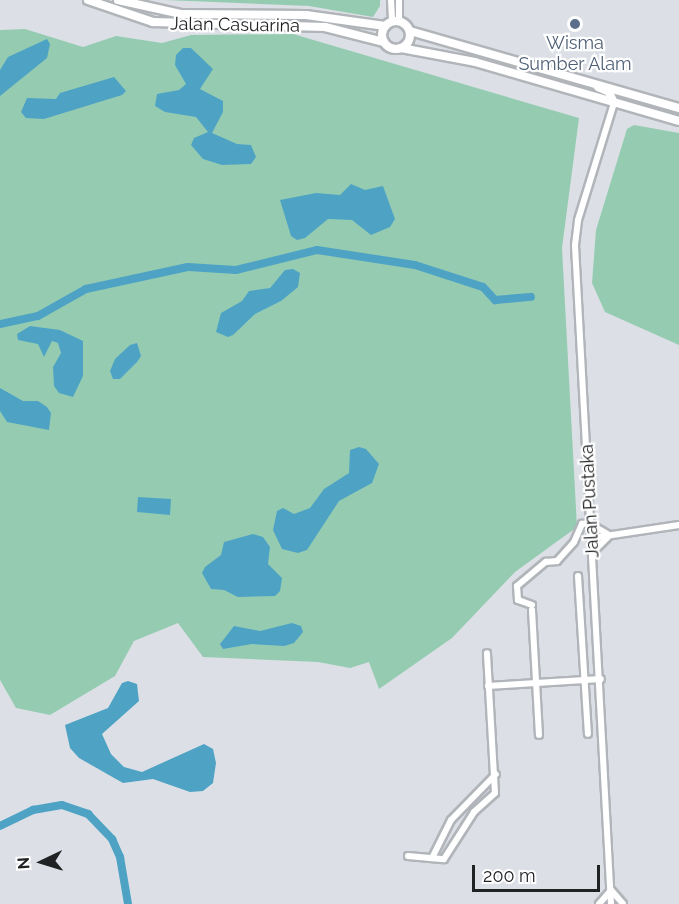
<!DOCTYPE html>
<style>
body{margin:0}
#map{position:relative;width:679px;height:904px;overflow:hidden;background:#dce0e6;font-family:Raleway,sans-serif}
div>[style]{position:absolute}
.green>*{inset:0;background:#95ccb1}
.water>*{inset:0;background:#4ea3c5}
.river>*{height:8px;margin:-4px;padding:0 4px;transform-origin:4px;border-radius:4px;background:#4ea3c5}
.roads{filter:drop-shadow(2px 0 #b1b5ba) drop-shadow(-2px 0 #b1b5ba) drop-shadow(0 2px #b1b5ba) drop-shadow(0 -2px #b1b5ba)}
.minor>*{height:6px;margin:-3px;padding:0 3px;transform-origin:3px;border-radius:3px;background:#fff}
.major>*{height:8px;margin:-4px;padding:0 4px;transform-origin:4px;border-radius:4px;background:#fff}
.major>.ring{margin:-4px;padding:0;box-sizing:content-box;background:none;border:8px solid #fff;border-radius:50%}
.dots>*{width:16px;height:16px;translate:-50% -50%;box-sizing:border-box;border:3px solid #fff;border-radius:50%}
span{translate:-50% -50%;white-space:nowrap;text-align:center;line-height:1.15;-webkit-text-stroke:4.5px #fff;paint-order:stroke}
.street-label{font-size:18px;color:#212224}
.service-label{font-size:18px;color:#4e5e75}
.north{position:absolute;left:12px;top:832px;width:60px;height:60px;-webkit-text-stroke:4px #fff;paint-order:stroke;rotate:266deg;font-size:16px;font-weight:700;line-height:24px;text-align:center;color:#212224}
.north::after{content:'';display:block;margin:auto;width:21px;height:27px;background:#212224;clip-path:polygon(50% 0,100% 100%,50% 72%,0 100%)}
.scale{position:absolute;left:472px;top:865px;width:128px;height:27px;box-sizing:border-box;border:3px solid #212224;border-top:0;padding-left:8px;font-size:18px;line-height:21px;white-space:nowrap;color:#212224;-webkit-text-stroke:4px #fff;paint-order:stroke}
</style>
<div id="map">
<div class="green">
<i style="clip-path:polygon(165px 0,380px 0,380px 6px,373px 17px,309px 6px)"></i>
<i style="clip-path:polygon(25px 29px,83px 47px,116px 36px,162px 43px,191px 35px,293px 34px,579px 118px,562px 248px,577px 527px,515px 572px,452px 638px,379px 689px,369px 662px,350px 668px,318px 662px,203px 657px,178px 623px,134px 641px,115px 676px,50px 715px,16px 708px,0 680px,0 30px)"></i>
<i style="clip-path:polygon(634px 125px,679px 133px,679px 345px,605px 312px,592px 283px,596px 230px,627px 129px)"></i>
</div>
<div class="water">
<i style="clip-path:polygon(47px 39px,50px 44px,47px 58px,0 96px,0 70px,8px 57px)"></i>
<i style="clip-path:polygon(183px 48px,191px 48px,213px 69px,200px 89px,223px 101px,223px 112px,212px 133px,237px 144px,251px 145px,256px 157px,251px 164px,222px 165px,203px 159px,191px 145px,194px 138px,208px 132px,196px 117px,165px 112px,155px 106px,157px 94px,179px 90px,186px 84px,175px 65px,176px 55px)"></i>
<i style="clip-path:polygon(114px 77px,126px 91px,122px 95px,44px 119px,26px 118px,21px 112px,27px 98px,56px 99px,60px 93px)"></i>
<i style="clip-path:polygon(351px 184px,365px 190px,383px 186px,395px 219px,390px 227px,371px 235px,352px 220px,328px 219px,305px 238px,297px 240px,291px 236px,280px 200px,316px 193px,340px 195px)"></i>
<i style="clip-path:polygon(293px 269px,300px 273px,298px 287px,281px 301px,255px 314px,233px 335px,228px 337px,216px 332px,221px 313px,242px 301px,249px 291px,270px 288px,285px 270px)"></i>
<i style="clip-path:polygon(30px 326px,60px 330px,83px 341px,83px 376px,73px 397px,59px 393px,54px 386px,53px 367px,61px 353px,58px 343px,52px 341px,44px 357px,38px 344px,18px 340px,17px 334px)"></i>
<i style="clip-path:polygon(137px 343px,141px 356px,137px 362px,120px 379px,113px 379px,110px 371px,115px 359px,130px 345px)"></i>
<i style="clip-path:polygon(0 388px,23px 401px,38px 401px,47px 407px,51px 413px,49px 430px,7px 422px,0 411px)"></i>
<i style="clip-path:polygon(359px 447px,366px 449px,379px 464px,372px 483px,339px 501px,307px 550px,298px 553px,282px 549px,273px 530px,277px 511px,283px 508px,294px 514px,310px 508px,324px 489px,349px 473px,350px 450px)"></i>
<i style="clip-path:polygon(138px 497px,171px 499px,170px 515px,137px 512px)"></i>
<i style="clip-path:polygon(253px 534px,263px 537px,270px 547px,268px 564px,282px 578px,280px 591px,275px 596px,238px 597px,224px 590px,211px 589px,202px 573px,205px 567px,221px 555px,224px 542px)"></i>
<i style="clip-path:polygon(292px 623px,301px 626px,303px 632px,294px 643px,284px 646px,252px 644px,223px 649px,220px 644px,234px 626px,260px 631px)"></i>
<i style="clip-path:polygon(128px 681px,137px 684px,139px 701px,102px 734px,111px 754px,124px 767px,142px 772px,204px 744px,213px 749px,216px 763px,213px 783px,203px 791px,190px 792px,153px 779px,123px 783px,79px 758px,70px 748px,65px 725px,108px 708px,122px 683px)"></i>
</div>
<div class="river">
<i style="left:0;top:324px;width:39px;rotate:-12deg"></i>
<i style="left:38px;top:316px;width:55px;rotate:-29.4deg"></i>
<i style="left:86px;top:289px;width:104px;rotate:-12.2deg"></i>
<i style="left:188px;top:267px;width:48px;rotate:3.6deg"></i>
<i style="left:236px;top:270px;width:83px;rotate:-13.9deg"></i>
<i style="left:317px;top:250px;width:99px;rotate:8.7deg"></i>
<i style="left:415px;top:265px;width:71px;rotate:17.9deg"></i>
<i style="left:483px;top:287px;width:18px;rotate:47deg"></i>
<i style="left:495px;top:300px;width:36px;rotate:-5deg"></i>
<i style="left:0;top:826px;width:37px;rotate:-26deg"></i>
<i style="left:33px;top:810px;width:29px;rotate:-10deg"></i>
<i style="left:62px;top:805px;width:28px;rotate:19deg"></i>
<i style="left:88px;top:814px;width:35px;rotate:46deg"></i>
<i style="left:112px;top:839px;width:20px;rotate:66deg"></i>
<i style="left:120px;top:857px;width:48px;rotate:80.3deg"></i>
</div>
<div class="roads">
<div class="minor">
<i style="left:391px;top:0;width:21px;rotate:87deg"></i>
<i style="left:399px;top:0;width:21px;rotate:90deg"></i>
<i style="left:592px;top:525px;width:20px;rotate:30deg"></i>
<i style="left:592px;top:538px;width:88px;rotate:-8.5deg"></i>
<i style="left:593px;top:552px;width:21px;rotate:-45deg"></i>
<i style="left:578px;top:576px;width:158px;rotate:86.4deg"></i>
<i style="left:532px;top:605px;width:15px;rotate:-160deg"></i>
<i style="left:518px;top:600px;width:14px;rotate:-94deg"></i>
<i style="left:517px;top:586px;width:38px;rotate:-40deg"></i>
<i style="left:546px;top:562px;width:11px;rotate:-5deg"></i>
<i style="left:557px;top:561px;width:25px;rotate:-48deg"></i>
<i style="left:574px;top:542px;width:20px;rotate:-66deg"></i>
<i style="left:582px;top:524px;width:9px;rotate:-6deg"></i>
<i style="left:532px;top:610px;width:125px;rotate:86.8deg"></i>
<i style="left:488px;top:686px;width:113px;rotate:-3.5deg"></i>
<i style="left:408px;top:856px;width:36px;rotate:5deg"></i>
<i style="left:444px;top:859px;width:56px;rotate:-57.4deg"></i>
<i style="left:474px;top:812px;width:28px;rotate:-42deg"></i>
<i style="left:495px;top:793px;width:140px;rotate:-93.3deg"></i>
<i style="left:432px;top:858px;width:42px;rotate:-63.4deg"></i>
<i style="left:451px;top:820px;width:64px;rotate:-45.6deg"></i>
<i style="left:599px;top:904px;width:18px;rotate:-49deg"></i>
<i style="left:611px;top:890px;width:18px;rotate:49deg"></i>
<i style="left:611px;top:904px;width:660px;rotate:-93.13deg"></i>
<i style="left:575px;top:245px;width:25px;rotate:-83deg"></i>
<i style="left:578px;top:220px;width:122px;rotate:-72.9deg"></i>
</div>
<div class="major">
<i style="left:88px;top:0;width:69px;rotate:18.7deg"></i>
<i style="left:153px;top:22px;width:172px;rotate:1.7deg"></i>
<i style="left:325px;top:27px;width:61px;rotate:14.3deg"></i>
<i style="left:118px;top:0;width:65px;rotate:12.5deg"></i>
<i style="left:181px;top:14px;width:125px;rotate:0.5deg"></i>
<i style="left:306px;top:15px;width:80px;rotate:7.9deg"></i>
<i class="ring" style="left:382px;top:21px;width:20px;height:20px"></i>
<i style="left:410px;top:31px;width:280px;rotate:16deg"></i>
<i style="left:401px;top:48px;width:75px;rotate:10.7deg"></i>
<i style="left:475px;top:62px;width:212px;rotate:16.1deg"></i>
<i style="left:598px;top:87px;width:12px;rotate:24deg"></i>
<i style="left:609px;top:92px;width:12px;rotate:66deg"></i>
</div>
</div>
<div class="dots">
<i style="left:575px;top:24px;background:#5c6f8a"></i>
</div>
<div class="street-label">
<span style="left:235px;top:25px;rotate:1deg">Jalan Casuarina</span>
<span style="left:590px;top:501px;rotate:-93deg">Jalan Pustaka</span>
</div>
<div class="service-label">
<span style="left:575px;top:54px">Wisma<br>Sumber Alam</span>
</div>
<div class="north">N</div>
<div class="scale">200 m</div>
</div>
